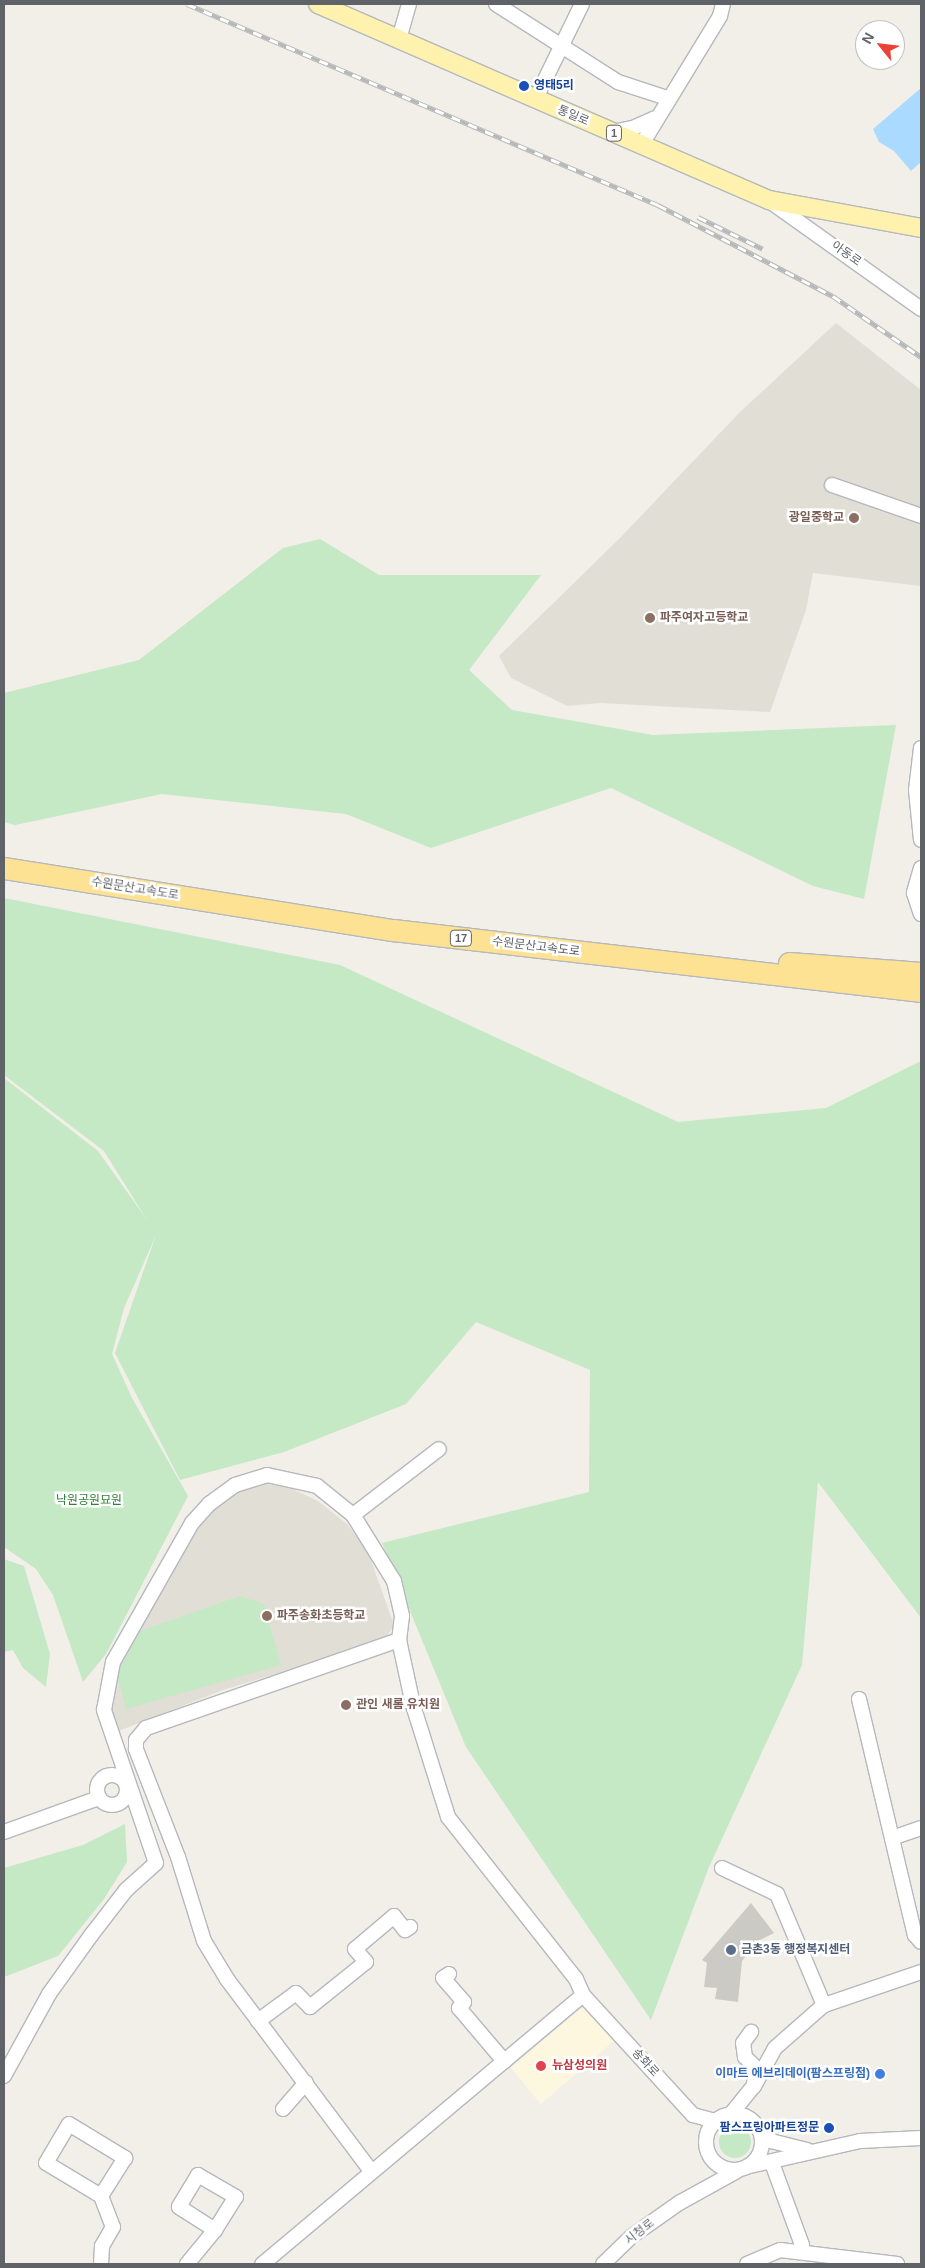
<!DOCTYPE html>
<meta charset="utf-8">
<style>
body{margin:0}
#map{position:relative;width:925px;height:2268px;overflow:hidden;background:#f1efe8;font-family:Arial,"Noto Sans KR",sans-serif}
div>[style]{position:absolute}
.commercial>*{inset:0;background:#fef7e0}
.education>*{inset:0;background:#e1ded6}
.green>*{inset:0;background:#c5e8c5}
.round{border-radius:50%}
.water>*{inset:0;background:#aadaff}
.building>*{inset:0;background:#cccac5}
.roads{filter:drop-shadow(1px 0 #b5b8bc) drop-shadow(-1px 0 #b5b8bc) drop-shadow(0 1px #b5b8bc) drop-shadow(0 -1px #b5b8bc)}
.minor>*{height:14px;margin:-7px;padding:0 7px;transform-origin:7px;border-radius:7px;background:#fff}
.minor>.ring{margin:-7px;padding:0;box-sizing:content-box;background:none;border:14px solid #fff;border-radius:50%}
.major>*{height:18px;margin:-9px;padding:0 9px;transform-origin:9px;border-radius:9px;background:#fff2af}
.highway>*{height:21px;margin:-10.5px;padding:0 10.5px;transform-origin:10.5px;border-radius:10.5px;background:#fde293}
.rail>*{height:5px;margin-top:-2.5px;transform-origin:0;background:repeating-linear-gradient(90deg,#fff 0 9px,#b6b7b8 0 18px);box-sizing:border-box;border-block:1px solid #b6b7b8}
.dots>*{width:14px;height:14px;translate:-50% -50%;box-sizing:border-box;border:2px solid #fff;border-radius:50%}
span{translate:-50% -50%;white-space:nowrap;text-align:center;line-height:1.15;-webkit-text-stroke:5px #fff;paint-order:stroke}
.shield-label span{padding:1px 4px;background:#fff;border:1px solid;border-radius:4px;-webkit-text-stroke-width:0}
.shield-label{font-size:11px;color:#5f6368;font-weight:700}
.transit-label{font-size:12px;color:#164399;font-weight:700}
.left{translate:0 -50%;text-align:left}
.right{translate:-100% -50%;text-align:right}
.street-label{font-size:12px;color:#5f6368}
.education-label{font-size:12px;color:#785e54;font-weight:700}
.park-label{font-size:12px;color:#348238}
.service-label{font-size:12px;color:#4e5e75;font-weight:700}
.health-label{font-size:12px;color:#be3a42;font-weight:700}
.shop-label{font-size:12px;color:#366cbe;font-weight:700}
.frame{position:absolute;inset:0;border:5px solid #5f6368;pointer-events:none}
.north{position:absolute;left:855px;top:20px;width:50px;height:50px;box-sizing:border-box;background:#fff;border:1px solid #bfc1c3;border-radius:50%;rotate:299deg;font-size:14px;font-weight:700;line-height:20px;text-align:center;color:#5f6368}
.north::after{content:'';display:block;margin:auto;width:18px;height:22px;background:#ea4335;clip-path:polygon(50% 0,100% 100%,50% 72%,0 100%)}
</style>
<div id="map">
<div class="commercial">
<i style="clip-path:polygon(584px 2006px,614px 2041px,541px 2104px,511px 2068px)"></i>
</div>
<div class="education">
<i style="clip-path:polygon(836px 323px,921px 390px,921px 586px,813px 573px,806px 610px,770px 712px,600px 703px,567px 706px,511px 678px,499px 656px,620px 538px,739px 413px)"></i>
<i style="clip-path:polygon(266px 1484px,288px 1487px,318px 1501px,347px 1524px,368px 1552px,394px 1625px,384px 1641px,223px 1690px,116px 1732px,108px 1710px,115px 1668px,196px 1527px,214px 1506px,234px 1493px)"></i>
</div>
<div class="green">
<i style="clip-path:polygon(320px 539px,379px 575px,541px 575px,469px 670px,512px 710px,653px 735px,896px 725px,864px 899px,813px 886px,611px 788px,431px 848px,346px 814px,162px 794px,15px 825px,4px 822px,4px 693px,139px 660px,283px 548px)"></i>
<i style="clip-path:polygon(4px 898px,340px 965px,678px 1122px,826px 1108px,921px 1061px,921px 1618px,818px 1482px,802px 1665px,709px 1867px,651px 2020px,466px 1747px,382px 1543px,589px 1492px,590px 1370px,476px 1322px,406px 1404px,284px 1452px,180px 1480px,115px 1353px,156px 1235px,124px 1308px,112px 1354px,132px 1398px,188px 1496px,106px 1654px,83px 1682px,53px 1595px,36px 1569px,4px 1547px,4px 1078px,98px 1151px,147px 1220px,104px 1151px,4px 1075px)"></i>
<i style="clip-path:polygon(4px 1559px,24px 1566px,50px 1654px,46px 1687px,23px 1668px,13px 1650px,4px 1652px)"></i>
<i style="clip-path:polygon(240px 1596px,264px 1604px,281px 1665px,126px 1709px,117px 1674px,140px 1631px)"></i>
<i style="clip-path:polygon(125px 1824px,127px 1862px,104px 1899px,58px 1956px,4px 1977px,4px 1868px,83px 1845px)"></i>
<i class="round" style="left:719px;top:2126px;width:32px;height:32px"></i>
</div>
<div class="water">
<i style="clip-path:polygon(921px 88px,921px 162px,911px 171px,894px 151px,879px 142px,873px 129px)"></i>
</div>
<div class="building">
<i style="clip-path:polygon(751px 1903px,774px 1933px,758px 1941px,742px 1961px,738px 2002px,715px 1999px,717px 1988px,704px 1987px,707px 1963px,702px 1960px)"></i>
</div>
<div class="roads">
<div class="minor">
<i style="left:496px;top:4px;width:145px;rotate:32.6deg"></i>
<i style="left:618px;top:82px;width:52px;rotate:18.1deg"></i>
<i style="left:399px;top:39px;width:36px;rotate:-74deg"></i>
<i style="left:535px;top:100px;width:107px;rotate:-63.9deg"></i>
<i style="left:612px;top:132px;width:21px;rotate:-11deg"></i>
<i style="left:633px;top:128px;width:24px;rotate:-24deg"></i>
<i style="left:642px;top:144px;width:150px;rotate:-58.6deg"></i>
<i style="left:720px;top:16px;width:12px;rotate:-76deg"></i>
<i style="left:771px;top:202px;width:184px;rotate:35.5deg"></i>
<i style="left:832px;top:485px;width:94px;rotate:19.2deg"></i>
<i style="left:921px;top:748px;width:42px;rotate:96.8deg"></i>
<i style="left:916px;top:790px;width:50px;rotate:84.3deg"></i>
<i style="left:921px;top:868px;width:26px;rotate:106deg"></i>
<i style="left:914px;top:893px;width:22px;rotate:72deg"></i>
<i style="left:353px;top:1515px;width:108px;rotate:-37.5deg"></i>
<i style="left:859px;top:1699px;width:243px;rotate:76.7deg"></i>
<i style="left:915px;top:1935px;width:9px;rotate:49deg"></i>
<i class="ring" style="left:97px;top:1775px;width:16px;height:16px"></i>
<i style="left:4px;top:1832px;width:101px;rotate:-19.7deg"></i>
<i style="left:892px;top:1838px;width:31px;rotate:-19deg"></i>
<i style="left:722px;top:1868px;width:61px;rotate:25.3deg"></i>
<i style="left:777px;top:1894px;width:121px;rotate:67.1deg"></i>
<i style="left:449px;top:1974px;width:7px;rotate:146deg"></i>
<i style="left:443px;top:1978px;width:32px;rotate:49deg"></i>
<i style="left:464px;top:2002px;width:8px;rotate:130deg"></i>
<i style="left:459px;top:2008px;width:70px;rotate:49.7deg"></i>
<i style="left:583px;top:1995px;width:163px;rotate:47.5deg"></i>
<i style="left:693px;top:2115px;width:23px;rotate:15deg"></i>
<i style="left:258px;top:2021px;width:47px;rotate:-36.4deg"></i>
<i style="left:296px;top:1993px;width:20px;rotate:45deg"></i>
<i style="left:310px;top:2007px;width:72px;rotate:-38.8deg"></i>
<i style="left:366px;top:1962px;width:17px;rotate:-130deg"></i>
<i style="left:355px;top:1949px;width:51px;rotate:-40.2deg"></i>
<i style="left:394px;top:1916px;width:18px;rotate:52deg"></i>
<i style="left:405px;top:1930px;width:6px;rotate:-31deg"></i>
<i style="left:4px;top:2076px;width:94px;rotate:-61.2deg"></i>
<i style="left:49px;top:1994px;width:74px;rotate:-54.4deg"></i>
<i style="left:92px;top:1934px;width:56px;rotate:-52.3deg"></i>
<i style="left:126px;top:1890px;width:40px;rotate:-42deg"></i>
<i style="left:156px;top:1863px;width:162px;rotate:-108.8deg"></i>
<i style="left:104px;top:1710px;width:49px;rotate:-79.4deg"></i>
<i style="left:113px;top:1662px;width:160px;rotate:-60.4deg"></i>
<i style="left:192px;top:1523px;width:25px;rotate:-48deg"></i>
<i style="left:209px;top:1504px;width:32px;rotate:-36deg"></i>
<i style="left:235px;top:1485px;width:34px;rotate:-17deg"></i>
<i style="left:267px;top:1475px;width:51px;rotate:12.4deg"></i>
<i style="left:317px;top:1486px;width:46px;rotate:38.9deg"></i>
<i style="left:353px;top:1515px;width:78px;rotate:58.2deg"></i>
<i style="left:394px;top:1581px;width:36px;rotate:77deg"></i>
<i style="left:402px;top:1616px;width:24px;rotate:97deg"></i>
<i style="left:399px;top:1640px;width:66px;rotate:77.8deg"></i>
<i style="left:413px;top:1705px;width:117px;rotate:72.6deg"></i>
<i style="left:448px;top:1817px;width:206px;rotate:51.7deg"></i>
<i style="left:576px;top:1979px;width:17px;rotate:66deg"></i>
<i style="left:583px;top:1995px;width:419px;rotate:140deg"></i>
<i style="left:754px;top:2086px;width:43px;rotate:-61.1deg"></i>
<i style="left:775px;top:2048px;width:65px;rotate:-41.3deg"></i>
<i style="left:824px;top:2005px;width:102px;rotate:-18.8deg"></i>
<i style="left:283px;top:2109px;width:35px;rotate:-49deg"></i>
<i class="ring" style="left:706px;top:2114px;width:42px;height:42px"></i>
<i style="left:731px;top:2114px;width:36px;rotate:-51deg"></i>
<i style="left:754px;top:2086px;width:19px;rotate:-87deg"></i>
<i style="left:755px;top:2067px;width:14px;rotate:-135deg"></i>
<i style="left:745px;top:2057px;width:14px;rotate:-98deg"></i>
<i style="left:743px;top:2043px;width:14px;rotate:-54deg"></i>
<i style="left:69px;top:2124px;width:66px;rotate:31.3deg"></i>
<i style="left:125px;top:2158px;width:45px;rotate:122.3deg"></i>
<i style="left:101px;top:2196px;width:64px;rotate:-149deg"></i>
<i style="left:46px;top:2163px;width:45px;rotate:-59.5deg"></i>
<i style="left:759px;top:2128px;width:18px;rotate:47deg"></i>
<i style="left:771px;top:2141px;width:38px;rotate:14deg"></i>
<i style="left:772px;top:2163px;width:87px;rotate:69.9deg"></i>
<i style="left:802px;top:2245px;width:7px;rotate:106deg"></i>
<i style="left:750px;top:2166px;width:113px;rotate:-12.8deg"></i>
<i style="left:860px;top:2141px;width:61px;rotate:-2.8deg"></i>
<i style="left:371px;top:2171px;width:240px;rotate:-126.9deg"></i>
<i style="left:227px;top:1979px;width:44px;rotate:-121.2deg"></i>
<i style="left:204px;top:1941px;width:88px;rotate:-107.2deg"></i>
<i style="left:178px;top:1857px;width:116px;rotate:-111.3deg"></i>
<i style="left:136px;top:1749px;width:9px;rotate:-90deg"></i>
<i style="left:136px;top:1740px;width:16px;rotate:-50deg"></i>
<i style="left:146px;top:1728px;width:268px;rotate:-19.2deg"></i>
<i style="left:101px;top:2196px;width:33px;rotate:69deg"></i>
<i style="left:113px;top:2227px;width:22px;rotate:120deg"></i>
<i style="left:102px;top:2246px;width:18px;rotate:93deg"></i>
<i style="left:187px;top:2264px;width:44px;rotate:-50.5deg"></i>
<i style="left:215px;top:2230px;width:39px;rotate:-58deg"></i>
<i style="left:236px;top:2197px;width:44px;rotate:-149.9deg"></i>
<i style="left:198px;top:2175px;width:37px;rotate:121deg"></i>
<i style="left:179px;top:2207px;width:43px;rotate:32.6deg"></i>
<i style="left:603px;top:2264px;width:40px;rotate:-44deg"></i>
<i style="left:632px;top:2236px;width:57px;rotate:-35.1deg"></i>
<i style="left:679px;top:2203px;width:66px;rotate:-28.9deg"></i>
<i style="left:747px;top:2264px;width:36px;rotate:-23deg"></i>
<i style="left:780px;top:2250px;width:118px;rotate:6.8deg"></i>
</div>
<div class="major">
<i style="left:318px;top:4px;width:492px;rotate:23.5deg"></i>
<i style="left:769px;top:200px;width:155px;rotate:10.4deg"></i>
</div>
<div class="highway">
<i style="left:4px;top:868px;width:394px;rotate:9.1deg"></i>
<i style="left:393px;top:930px;width:532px;rotate:6.59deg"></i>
<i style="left:789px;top:963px;width:132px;rotate:4.3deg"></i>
</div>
</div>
<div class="rail">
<i style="left:187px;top:4px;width:512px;rotate:23.11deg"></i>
<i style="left:658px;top:205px;width:197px;rotate:27.5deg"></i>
<i style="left:833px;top:296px;width:107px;rotate:34.7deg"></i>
<i style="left:698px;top:217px;width:72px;rotate:26.2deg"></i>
</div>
<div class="dots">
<i style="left:524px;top:86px;background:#1a4fb4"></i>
<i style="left:854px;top:518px;background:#8d6e63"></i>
<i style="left:650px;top:618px;background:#8d6e63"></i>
<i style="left:267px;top:1616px;background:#8d6e63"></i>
<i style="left:346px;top:1705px;background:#8d6e63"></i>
<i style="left:731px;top:1950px;background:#5c6f8a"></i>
<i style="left:541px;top:2066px;background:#e0444e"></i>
<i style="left:880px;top:2074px;background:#3f7fe0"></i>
<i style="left:829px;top:2128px;background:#1a4fb4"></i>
</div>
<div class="shield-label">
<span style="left:614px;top:133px">1</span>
<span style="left:461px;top:938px">17</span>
</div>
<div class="transit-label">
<span class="left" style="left:534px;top:86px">영태5리</span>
<span class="right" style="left:819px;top:2128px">팜스프링아파트정문</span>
</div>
<div class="street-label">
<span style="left:573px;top:116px;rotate:23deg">통일로</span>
<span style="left:846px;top:254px;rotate:35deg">아동로</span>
<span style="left:135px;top:889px;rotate:9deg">수원문산고속도로</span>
<span style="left:536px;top:947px;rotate:7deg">수원문산고속도로</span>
<span style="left:645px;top:2063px;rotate:47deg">송화로</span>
<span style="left:640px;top:2232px;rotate:-38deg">시청로</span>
</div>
<div class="education-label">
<span class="right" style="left:844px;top:518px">광일중학교</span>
<span class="left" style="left:660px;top:618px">파주여자고등학교</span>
<span class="left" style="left:277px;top:1616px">파주송화초등학교</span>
<span class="left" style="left:356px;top:1705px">관인 새롬 유치원</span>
</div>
<div class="park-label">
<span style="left:89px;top:1501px">낙원공원묘원</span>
</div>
<div class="service-label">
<span class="left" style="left:741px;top:1950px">금촌3동 행정복지센터</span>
</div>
<div class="health-label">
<span class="left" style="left:552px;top:2066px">뉴삼성의원</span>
</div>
<div class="shop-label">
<span class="right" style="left:870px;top:2074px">이마트 에브리데이(팜스프링점)</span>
</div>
<div class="frame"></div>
<div class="north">N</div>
</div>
